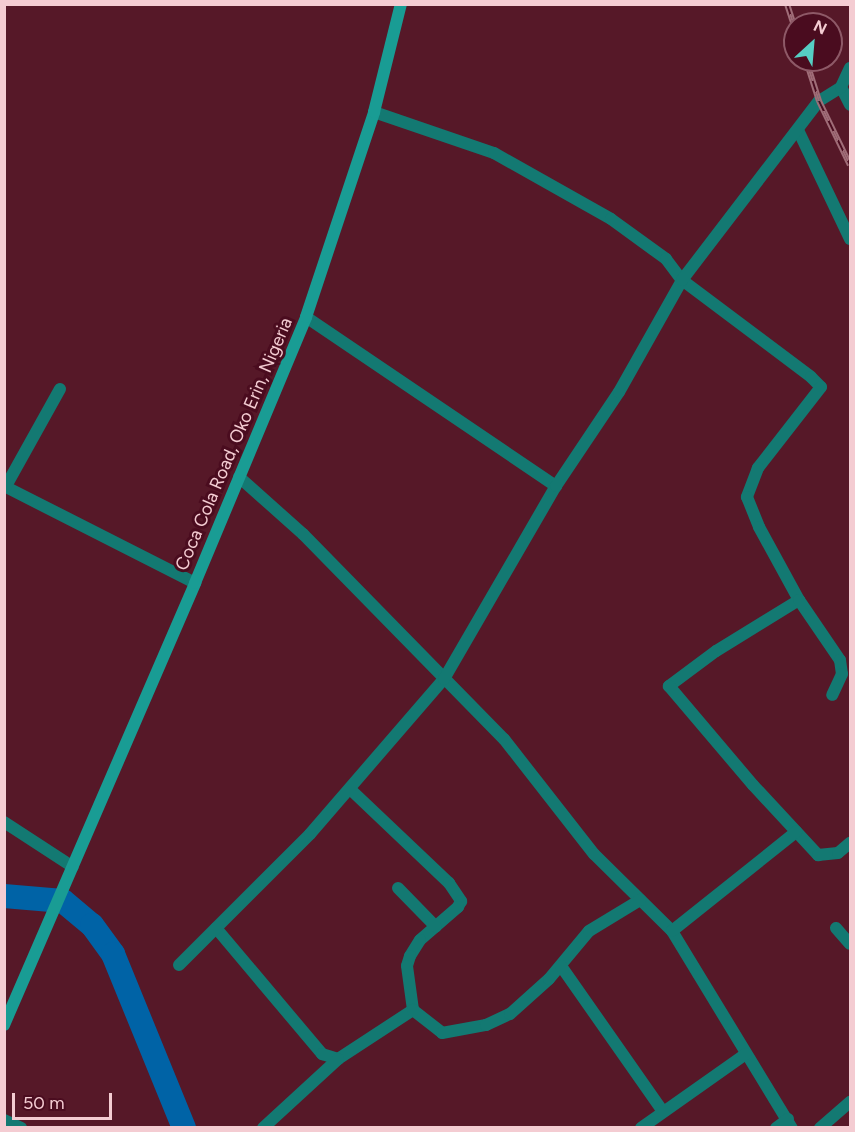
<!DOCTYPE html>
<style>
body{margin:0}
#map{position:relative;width:855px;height:1132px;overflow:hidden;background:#561828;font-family:Figtree,sans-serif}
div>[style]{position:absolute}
.river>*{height:24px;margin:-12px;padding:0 12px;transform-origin:12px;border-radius:12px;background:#0063a6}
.street>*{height:12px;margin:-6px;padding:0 6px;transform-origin:6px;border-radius:6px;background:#137972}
.secondary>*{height:12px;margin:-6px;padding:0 6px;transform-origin:6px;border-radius:6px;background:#199c94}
.rail>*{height:6px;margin-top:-3px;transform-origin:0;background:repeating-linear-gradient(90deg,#4a0c1f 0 11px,#a06d78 0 22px);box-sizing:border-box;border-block:2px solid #a06d78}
span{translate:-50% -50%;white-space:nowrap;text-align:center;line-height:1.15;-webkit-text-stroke:6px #4a0c1f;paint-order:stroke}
.street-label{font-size:18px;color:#f4ccd2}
.frame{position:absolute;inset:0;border:6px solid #f4ccd2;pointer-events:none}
.north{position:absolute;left:783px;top:12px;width:60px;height:60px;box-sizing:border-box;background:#4a0c1f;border:2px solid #8e5967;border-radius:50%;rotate:26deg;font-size:16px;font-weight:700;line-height:24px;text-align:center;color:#f4ccd2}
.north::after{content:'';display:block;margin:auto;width:21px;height:27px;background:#56cec4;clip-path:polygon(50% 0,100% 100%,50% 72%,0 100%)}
.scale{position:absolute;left:12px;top:1093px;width:100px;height:27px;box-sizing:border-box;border:3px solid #f4ccd2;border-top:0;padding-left:8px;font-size:18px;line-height:21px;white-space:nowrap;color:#f4ccd2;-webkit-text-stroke:4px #4a0c1f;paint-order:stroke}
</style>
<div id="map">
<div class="river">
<i style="left:4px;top:896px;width:59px;rotate:4.8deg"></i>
<i style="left:63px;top:901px;width:38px;rotate:40deg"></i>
<i style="left:92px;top:925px;width:36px;rotate:54deg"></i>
<i style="left:113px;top:954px;width:188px;rotate:67.8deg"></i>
</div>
<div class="street">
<i style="left:841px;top:87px;width:20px;rotate:63deg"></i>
<i style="left:374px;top:112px;width:127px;rotate:18.9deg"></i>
<i style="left:494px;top:153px;width:134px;rotate:29.4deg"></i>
<i style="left:611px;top:219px;width:68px;rotate:36deg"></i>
<i style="left:666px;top:259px;width:26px;rotate:53deg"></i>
<i style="left:682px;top:280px;width:161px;rotate:36.9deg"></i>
<i style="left:811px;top:377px;width:14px;rotate:45deg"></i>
<i style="left:821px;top:387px;width:103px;rotate:127.9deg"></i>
<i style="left:758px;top:468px;width:31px;rotate:111deg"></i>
<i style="left:747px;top:497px;width:32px;rotate:68deg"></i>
<i style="left:759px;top:527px;width:83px;rotate:61.3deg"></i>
<i style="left:799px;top:600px;width:97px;rotate:148.4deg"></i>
<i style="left:716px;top:651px;width:59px;rotate:143.3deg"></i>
<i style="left:669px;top:686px;width:130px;rotate:49.7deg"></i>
<i style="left:753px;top:785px;width:96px;rotate:47.1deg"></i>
<i style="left:818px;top:855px;width:20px;rotate:-6deg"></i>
<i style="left:838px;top:853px;width:16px;rotate:-40deg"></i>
<i style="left:798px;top:130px;width:121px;rotate:64.5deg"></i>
<i style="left:306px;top:317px;width:302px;rotate:34.1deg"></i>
<i style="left:239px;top:477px;width:86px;rotate:41.7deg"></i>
<i style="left:303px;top:534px;width:287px;rotate:45.6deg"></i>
<i style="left:504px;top:739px;width:146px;rotate:52deg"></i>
<i style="left:594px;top:854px;width:110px;rotate:44.6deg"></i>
<i style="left:672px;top:931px;width:231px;rotate:58.7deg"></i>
<i style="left:4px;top:486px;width:214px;rotate:26.9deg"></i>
<i style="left:6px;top:486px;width:111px;rotate:-60.9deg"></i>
<i style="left:799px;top:600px;width:73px;rotate:55.7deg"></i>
<i style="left:840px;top:660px;width:14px;rotate:82deg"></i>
<i style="left:842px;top:674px;width:23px;rotate:115deg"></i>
<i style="left:350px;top:789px;width:137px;rotate:43.5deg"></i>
<i style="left:449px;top:883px;width:22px;rotate:56deg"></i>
<i style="left:461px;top:901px;width:7px;rotate:117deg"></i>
<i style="left:458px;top:907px;width:50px;rotate:139deg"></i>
<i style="left:420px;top:940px;width:19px;rotate:122deg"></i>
<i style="left:410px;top:956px;width:10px;rotate:107deg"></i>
<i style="left:407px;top:966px;width:44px;rotate:82.2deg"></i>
<i style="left:4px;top:822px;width:82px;rotate:33.1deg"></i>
<i style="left:398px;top:888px;width:54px;rotate:45.7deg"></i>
<i style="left:216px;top:928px;width:165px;rotate:49.9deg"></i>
<i style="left:322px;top:1054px;width:17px;rotate:17deg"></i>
<i style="left:338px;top:1059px;width:90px;rotate:-33.2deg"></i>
<i style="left:413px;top:1010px;width:37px;rotate:38deg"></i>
<i style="left:442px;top:1033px;width:45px;rotate:-10.3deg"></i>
<i style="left:486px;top:1025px;width:26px;rotate:-25deg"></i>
<i style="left:510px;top:1014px;width:52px;rotate:-41.9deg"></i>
<i style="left:549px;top:979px;width:62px;rotate:-50.2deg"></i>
<i style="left:589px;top:931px;width:60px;rotate:-31.3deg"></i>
<i style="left:836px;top:928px;width:21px;rotate:49deg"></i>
<i style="left:672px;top:931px;width:159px;rotate:-38.6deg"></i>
<i style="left:179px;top:965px;width:185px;rotate:-45deg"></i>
<i style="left:310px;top:834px;width:205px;rotate:-49.2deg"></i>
<i style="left:444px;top:679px;width:223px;rotate:-59.9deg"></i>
<i style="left:556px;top:486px;width:113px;rotate:-56.2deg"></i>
<i style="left:619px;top:392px;width:129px;rotate:-60.6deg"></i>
<i style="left:682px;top:280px;width:225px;rotate:-52.6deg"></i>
<i style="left:819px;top:101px;width:26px;rotate:-32deg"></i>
<i style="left:841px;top:87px;width:21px;rotate:-65deg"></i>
<i style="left:561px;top:966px;width:176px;rotate:55deg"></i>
<i style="left:4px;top:1120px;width:19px;rotate:25deg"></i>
<i style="left:263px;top:1128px;width:102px;rotate:-42.6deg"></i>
<i style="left:641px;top:1128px;width:128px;rotate:-35.2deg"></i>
<i style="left:776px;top:1128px;width:15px;rotate:-37deg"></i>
<i style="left:820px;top:1128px;width:40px;rotate:-41deg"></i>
</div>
<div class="secondary">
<i style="left:4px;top:1025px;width:482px;rotate:-66.6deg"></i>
<i style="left:195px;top:583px;width:288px;rotate:-67.3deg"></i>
<i style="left:306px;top:317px;width:216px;rotate:-71.6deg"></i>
<i style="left:374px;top:112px;width:111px;rotate:-76deg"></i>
</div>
<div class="rail">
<i style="left:787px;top:4px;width:25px;rotate:72deg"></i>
<i style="left:806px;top:60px;width:43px;rotate:72.4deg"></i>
<i style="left:819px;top:101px;width:71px;rotate:64.2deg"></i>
</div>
<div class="street-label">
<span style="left:234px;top:444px;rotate:-67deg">Coca Cola Road, Oko Erin, Nigeria</span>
</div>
<div class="frame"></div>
<div class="north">N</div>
<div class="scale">50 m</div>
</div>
